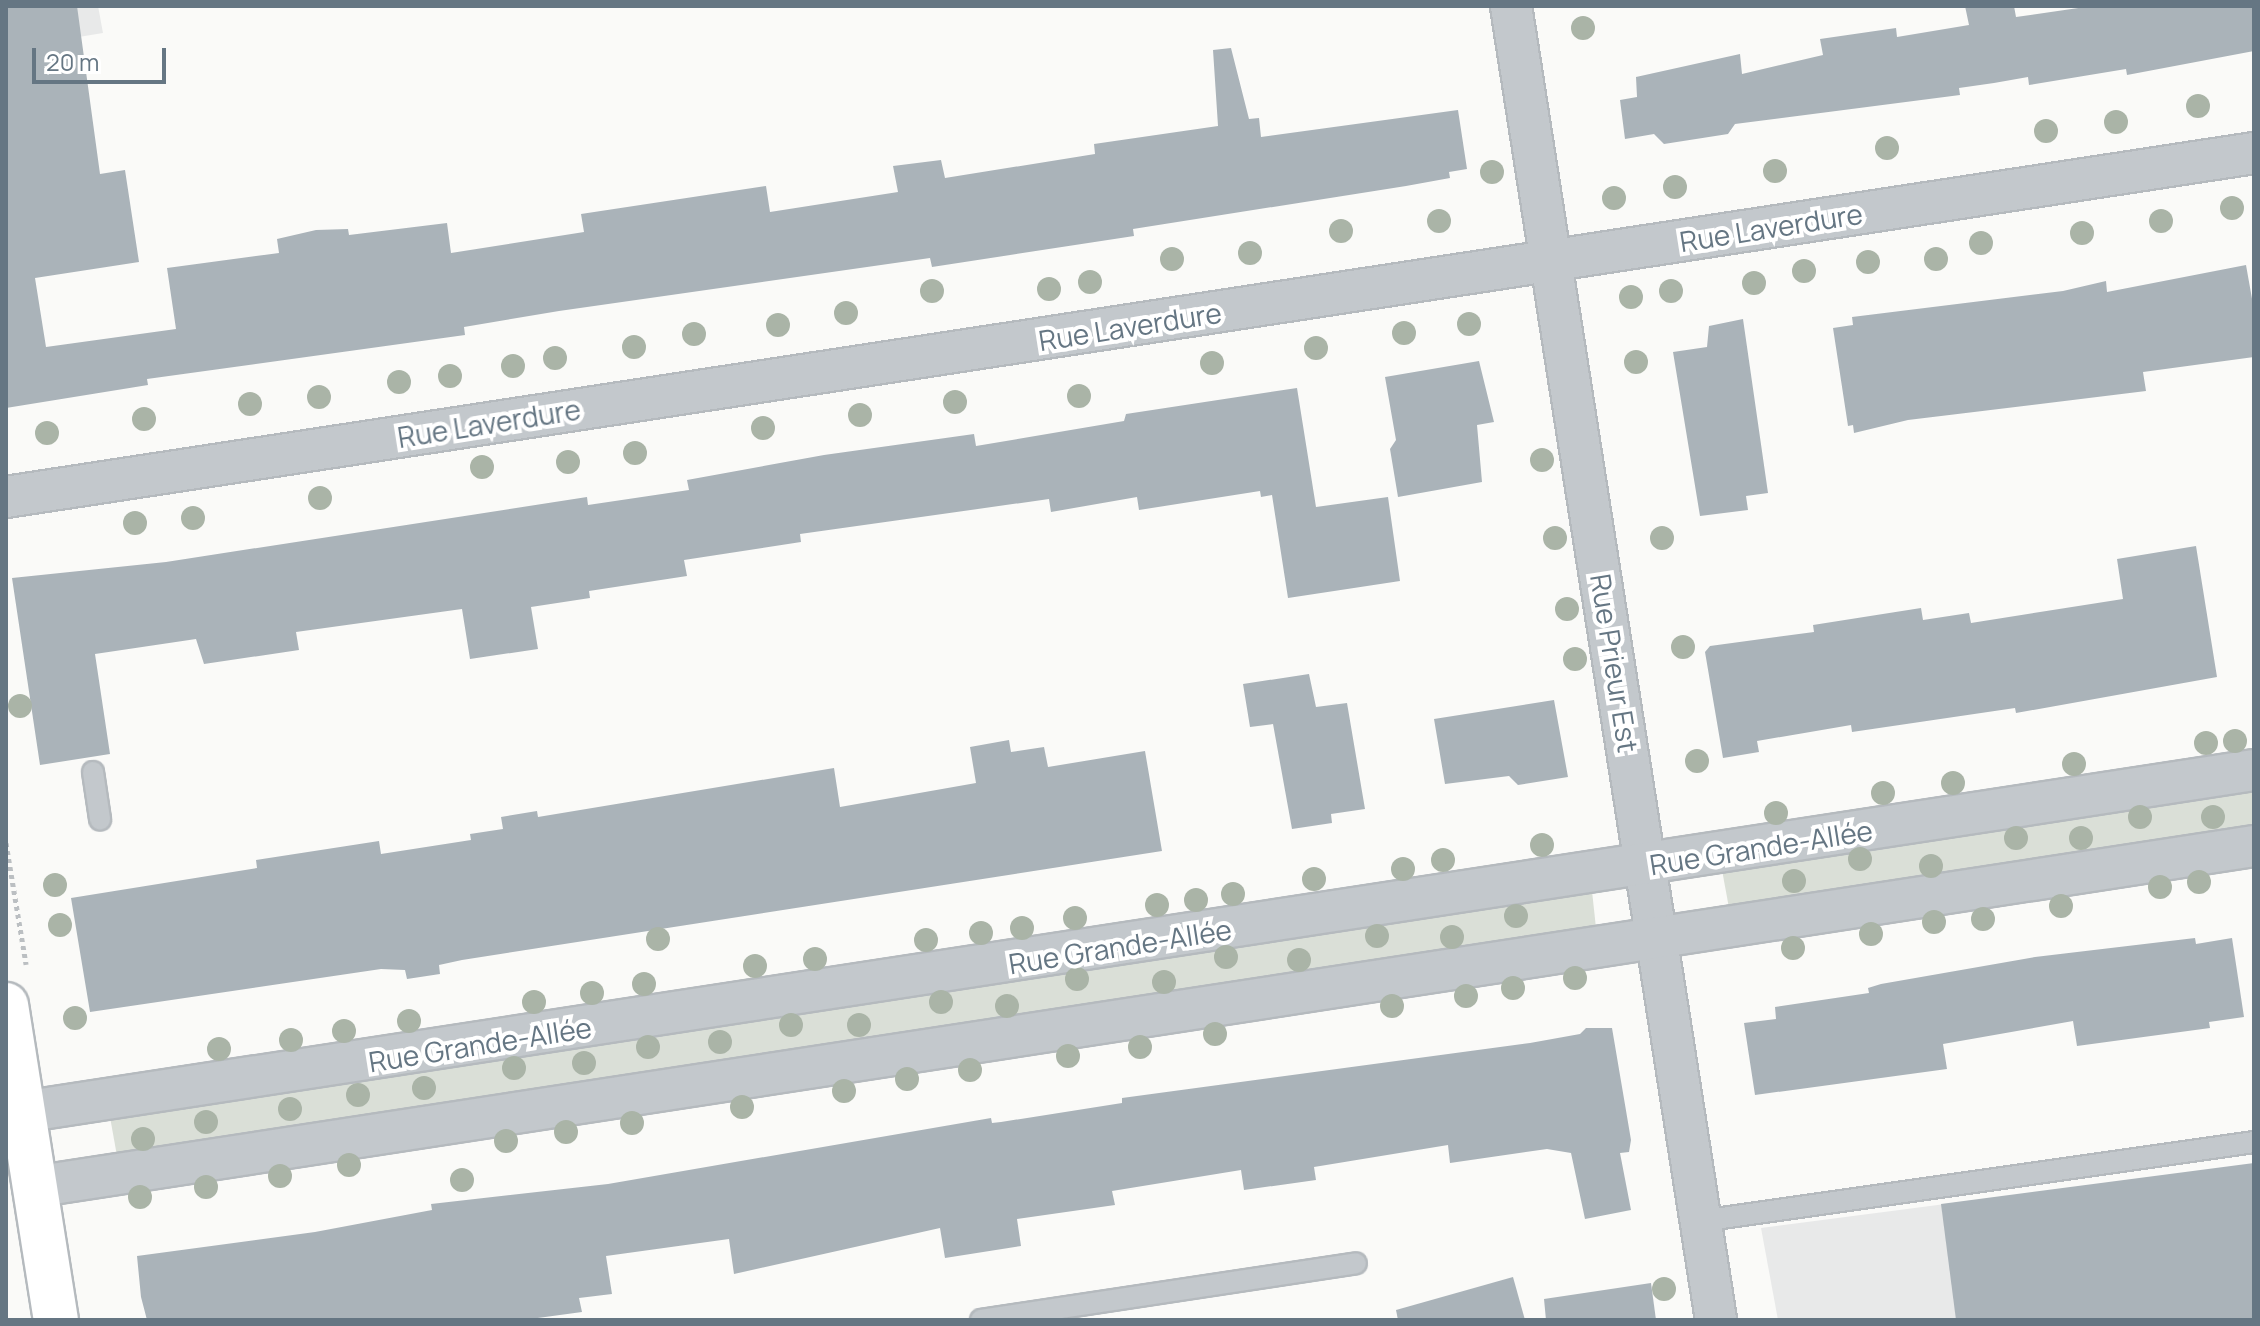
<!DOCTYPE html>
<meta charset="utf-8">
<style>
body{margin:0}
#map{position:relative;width:2260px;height:1326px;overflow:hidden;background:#fafaf8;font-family:Manrope,sans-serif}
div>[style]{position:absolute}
.built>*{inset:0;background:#e8e9e9}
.green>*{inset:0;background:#dadfd7}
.building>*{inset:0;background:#aab3b9}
.path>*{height:5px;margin-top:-2.5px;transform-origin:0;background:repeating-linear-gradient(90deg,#bbbfc2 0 4px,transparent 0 8px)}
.roads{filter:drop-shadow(2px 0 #b5babe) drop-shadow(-2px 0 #b5babe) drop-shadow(0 2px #b5babe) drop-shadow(0 -2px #b5babe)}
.service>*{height:20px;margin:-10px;padding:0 10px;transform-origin:10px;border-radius:10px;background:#c3c8cc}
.minor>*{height:40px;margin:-20px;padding:0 20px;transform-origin:20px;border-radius:20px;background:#c3c8cc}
.primary>*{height:44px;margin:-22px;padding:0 22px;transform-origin:22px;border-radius:22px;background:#fff}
.trees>*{width:24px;height:24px;margin:-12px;border-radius:50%;background:#aab4a7}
span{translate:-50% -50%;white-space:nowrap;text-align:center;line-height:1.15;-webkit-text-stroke:8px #fff;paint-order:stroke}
.street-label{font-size:28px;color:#657683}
.frame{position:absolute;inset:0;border:8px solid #657683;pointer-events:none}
.scale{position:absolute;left:32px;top:48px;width:134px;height:36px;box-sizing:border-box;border:4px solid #657683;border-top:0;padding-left:10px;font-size:24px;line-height:28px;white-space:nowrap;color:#657683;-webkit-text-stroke:6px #fff;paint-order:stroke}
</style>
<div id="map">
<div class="built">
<i style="clip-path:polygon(6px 6px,98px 6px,103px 33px,6px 49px)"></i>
<i style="clip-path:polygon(2254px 1164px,2254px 1320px,1778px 1320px,1761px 1228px)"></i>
</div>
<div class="green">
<i style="clip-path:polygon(2254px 788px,2254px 827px,1729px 908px,1722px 870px)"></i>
<i style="clip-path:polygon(1592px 891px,1596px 928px,117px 1156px,110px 1117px)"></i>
</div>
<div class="building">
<i style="clip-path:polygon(6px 6px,77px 6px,100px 174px,125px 170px,139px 262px,35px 278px,46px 347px,176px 329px,167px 268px,279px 253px,277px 239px,316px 230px,348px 229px,349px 235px,447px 223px,451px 253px,584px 232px,581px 214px,766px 186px,770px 212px,898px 192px,893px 166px,941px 160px,945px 178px,1095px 154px,1094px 144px,1218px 126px,1213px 50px,1231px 48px,1249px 119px,1259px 118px,1261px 137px,1458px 110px,1467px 169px,1449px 172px,1450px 178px,1406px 186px,1133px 229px,1134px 236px,932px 267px,930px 258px,559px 311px,464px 327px,465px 335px,147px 379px,148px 385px,6px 408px)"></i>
<i style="clip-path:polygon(1965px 6px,2014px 6px,2016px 17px,2092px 6px,2254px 6px,2254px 51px,2127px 75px,2126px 69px,2029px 85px,2028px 77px,1994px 83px,1959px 88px,1960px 95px,1735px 124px,1728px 134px,1664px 144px,1654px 134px,1625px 139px,1620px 100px,1637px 97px,1636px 77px,1740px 54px,1742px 74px,1823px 55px,1820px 39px,1896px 28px,1897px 37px,1969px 25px)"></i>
<i style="clip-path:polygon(2246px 265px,2254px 310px,2254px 357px,2143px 372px,2146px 391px,1908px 420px,1854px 433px,1853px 425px,1848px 426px,1833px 328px,1853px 325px,1852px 317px,2063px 291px,2106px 281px,2107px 292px)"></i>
<i style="clip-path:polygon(1743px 319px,1768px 493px,1746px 496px,1748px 510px,1700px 516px,1673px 352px,1707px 347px,1709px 326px)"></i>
<i style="clip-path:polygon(1479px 361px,1494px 422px,1477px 425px,1482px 482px,1398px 497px,1390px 449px,1396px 440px,1385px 377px)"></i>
<i style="clip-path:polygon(1297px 388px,1316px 507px,1388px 497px,1400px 581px,1288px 598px,1272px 495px,1261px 497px,1260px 491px,1139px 510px,1137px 497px,1051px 512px,1049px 499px,800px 534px,801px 542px,684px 560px,687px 576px,589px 591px,590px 598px,531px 607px,538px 649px,470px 659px,462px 609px,296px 632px,299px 650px,204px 664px,196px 639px,95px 654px,110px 754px,40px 765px,12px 578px,166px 562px,587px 497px,588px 505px,689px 490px,687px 480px,824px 455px,974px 434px,976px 446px,1124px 421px,1126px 414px)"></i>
<i style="clip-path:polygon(2196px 546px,2217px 677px,2016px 713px,2015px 708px,1852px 732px,1851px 725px,1757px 741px,1759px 752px,1723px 758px,1705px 652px,1710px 646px,1814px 632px,1813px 625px,1921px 608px,1923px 620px,1969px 613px,1971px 623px,2123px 599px,2117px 559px)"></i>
<i style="clip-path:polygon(1309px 674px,1316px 707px,1347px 703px,1365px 809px,1331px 814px,1332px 823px,1292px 829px,1273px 724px,1250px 727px,1243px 684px)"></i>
<i style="clip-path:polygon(1554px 700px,1568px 777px,1518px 785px,1509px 776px,1445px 784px,1434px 719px)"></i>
<i style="clip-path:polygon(1009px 740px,1011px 752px,1044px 747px,1048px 767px,1145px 751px,1162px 851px,462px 960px,439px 965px,440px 974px,407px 979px,405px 970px,381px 969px,90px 1012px,71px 898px,257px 868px,256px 860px,379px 841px,381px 854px,471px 840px,470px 834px,503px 829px,501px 817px,537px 811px,538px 817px,834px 768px,840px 807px,976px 783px,970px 747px)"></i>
<i style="clip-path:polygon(2195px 938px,2196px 944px,2232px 938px,2244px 1017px,2209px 1022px,2210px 1028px,2077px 1046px,2073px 1021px,1943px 1044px,1947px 1069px,1755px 1095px,1744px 1023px,1776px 1019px,1775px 1007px,1869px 993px,1868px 988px,1881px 984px,2035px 957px)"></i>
<i style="clip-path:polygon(1586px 1028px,1612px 1028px,1631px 1140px,1629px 1152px,1620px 1153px,1631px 1210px,1585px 1219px,1571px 1153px,1547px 1149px,1450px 1163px,1448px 1145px,1314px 1167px,1316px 1180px,1244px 1190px,1241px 1170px,1112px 1191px,1115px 1205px,1017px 1219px,1021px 1246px,945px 1258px,940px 1228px,734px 1274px,729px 1239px,606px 1256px,612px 1294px,579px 1298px,582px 1312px,523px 1320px,147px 1320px,141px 1297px,137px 1256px,315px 1232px,432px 1210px,431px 1204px,608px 1184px,991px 1118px,992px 1123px,1001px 1122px,1122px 1103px,1122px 1098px,1530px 1043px,1580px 1034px)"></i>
<i style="clip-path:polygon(2254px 1163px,2254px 1320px,1956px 1320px,1941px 1204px)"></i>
<i style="clip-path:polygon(1513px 1277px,1525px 1320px,1398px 1320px,1396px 1310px)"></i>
<i style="clip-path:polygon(1651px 1283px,1656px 1320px,1546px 1320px,1544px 1299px)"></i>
</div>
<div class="path">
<i style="left:6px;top:843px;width:123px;rotate:80.6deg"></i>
</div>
<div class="roads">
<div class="service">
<i style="left:93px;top:772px;width:48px;rotate:81.5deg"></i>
<i style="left:1701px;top:1221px;width:559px;rotate:-8.13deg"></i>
<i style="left:981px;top:1320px;width:379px;rotate:-8.6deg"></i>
</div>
<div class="minor">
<i style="left:1511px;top:6px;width:1330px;rotate:81.13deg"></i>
<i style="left:6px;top:497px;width:2274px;rotate:-8.7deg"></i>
<i style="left:22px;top:1112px;width:2258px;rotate:-8.71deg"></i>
<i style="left:33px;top:1187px;width:2247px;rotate:-8.73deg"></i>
</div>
<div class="primary">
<i style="left:6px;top:1005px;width:319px;rotate:81deg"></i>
</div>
</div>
<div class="trees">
<i style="left:1583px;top:28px"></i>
<i style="left:2198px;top:106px"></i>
<i style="left:2116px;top:122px"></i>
<i style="left:2046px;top:131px"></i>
<i style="left:1887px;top:148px"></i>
<i style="left:1775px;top:171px"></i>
<i style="left:1492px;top:172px"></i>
<i style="left:1675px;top:187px"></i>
<i style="left:1614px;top:198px"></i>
<i style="left:2232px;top:208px"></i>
<i style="left:1439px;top:221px"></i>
<i style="left:2161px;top:221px"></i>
<i style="left:1341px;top:231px"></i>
<i style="left:2082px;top:233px"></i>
<i style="left:1981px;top:243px"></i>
<i style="left:1250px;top:253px"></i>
<i style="left:1172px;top:259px"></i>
<i style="left:1936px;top:259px"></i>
<i style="left:1868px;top:262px"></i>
<i style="left:1804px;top:271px"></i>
<i style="left:1090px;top:282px"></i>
<i style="left:1754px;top:283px"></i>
<i style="left:1049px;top:289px"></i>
<i style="left:932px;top:291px"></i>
<i style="left:1671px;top:291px"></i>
<i style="left:1631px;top:297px"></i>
<i style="left:846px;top:313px"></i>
<i style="left:1469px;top:324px"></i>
<i style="left:778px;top:325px"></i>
<i style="left:1404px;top:333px"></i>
<i style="left:694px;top:334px"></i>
<i style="left:634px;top:347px"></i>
<i style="left:1316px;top:348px"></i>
<i style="left:555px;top:358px"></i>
<i style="left:1636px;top:362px"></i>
<i style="left:1212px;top:363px"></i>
<i style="left:513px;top:366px"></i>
<i style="left:450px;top:376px"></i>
<i style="left:399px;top:382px"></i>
<i style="left:1079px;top:396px"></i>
<i style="left:319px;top:397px"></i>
<i style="left:955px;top:402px"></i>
<i style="left:250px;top:404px"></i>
<i style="left:860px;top:415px"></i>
<i style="left:144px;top:419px"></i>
<i style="left:763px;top:428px"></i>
<i style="left:47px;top:433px"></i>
<i style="left:635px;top:453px"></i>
<i style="left:1542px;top:460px"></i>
<i style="left:568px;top:462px"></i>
<i style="left:482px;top:467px"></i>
<i style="left:320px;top:498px"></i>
<i style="left:193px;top:518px"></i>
<i style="left:135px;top:523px"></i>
<i style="left:1555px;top:538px"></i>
<i style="left:1662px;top:538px"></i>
<i style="left:1567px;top:609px"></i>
<i style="left:1683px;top:647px"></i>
<i style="left:1575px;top:659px"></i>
<i style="left:20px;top:706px"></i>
<i style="left:2235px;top:741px"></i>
<i style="left:2206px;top:743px"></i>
<i style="left:1697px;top:761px"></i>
<i style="left:2074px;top:764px"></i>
<i style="left:1953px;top:783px"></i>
<i style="left:1883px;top:793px"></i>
<i style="left:1776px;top:813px"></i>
<i style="left:2140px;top:817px"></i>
<i style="left:2213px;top:817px"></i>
<i style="left:2016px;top:838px"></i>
<i style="left:2081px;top:838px"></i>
<i style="left:1542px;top:845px"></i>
<i style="left:1860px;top:859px"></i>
<i style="left:1443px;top:860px"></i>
<i style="left:1931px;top:866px"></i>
<i style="left:1403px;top:869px"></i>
<i style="left:1314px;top:879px"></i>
<i style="left:1794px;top:881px"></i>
<i style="left:2199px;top:882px"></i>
<i style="left:55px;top:885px"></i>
<i style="left:2160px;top:887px"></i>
<i style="left:1233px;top:894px"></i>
<i style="left:1196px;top:900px"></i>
<i style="left:1157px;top:905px"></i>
<i style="left:2061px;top:906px"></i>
<i style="left:1516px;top:916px"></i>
<i style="left:1075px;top:918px"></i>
<i style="left:1983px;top:919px"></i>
<i style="left:1934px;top:922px"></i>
<i style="left:60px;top:925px"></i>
<i style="left:1022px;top:928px"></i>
<i style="left:981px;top:933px"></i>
<i style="left:1871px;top:934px"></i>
<i style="left:1377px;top:936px"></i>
<i style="left:1452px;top:937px"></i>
<i style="left:658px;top:939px"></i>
<i style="left:926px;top:940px"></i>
<i style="left:1793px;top:948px"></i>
<i style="left:1226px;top:957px"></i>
<i style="left:815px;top:959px"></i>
<i style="left:1299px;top:960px"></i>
<i style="left:755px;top:966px"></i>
<i style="left:1575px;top:978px"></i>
<i style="left:1077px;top:979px"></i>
<i style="left:1164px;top:982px"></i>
<i style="left:644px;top:984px"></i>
<i style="left:1513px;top:988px"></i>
<i style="left:592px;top:993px"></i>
<i style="left:1466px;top:996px"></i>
<i style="left:534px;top:1002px"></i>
<i style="left:941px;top:1002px"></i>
<i style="left:1007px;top:1006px"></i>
<i style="left:1392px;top:1006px"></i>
<i style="left:75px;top:1018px"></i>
<i style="left:409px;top:1021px"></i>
<i style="left:791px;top:1025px"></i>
<i style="left:859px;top:1025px"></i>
<i style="left:344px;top:1031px"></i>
<i style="left:1215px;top:1034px"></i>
<i style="left:291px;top:1040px"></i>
<i style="left:720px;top:1042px"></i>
<i style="left:648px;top:1047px"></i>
<i style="left:1140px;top:1047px"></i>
<i style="left:219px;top:1049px"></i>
<i style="left:1068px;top:1056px"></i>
<i style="left:584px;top:1063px"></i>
<i style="left:514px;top:1068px"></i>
<i style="left:970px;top:1070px"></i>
<i style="left:907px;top:1079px"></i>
<i style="left:424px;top:1088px"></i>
<i style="left:844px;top:1091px"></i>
<i style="left:358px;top:1095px"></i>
<i style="left:742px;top:1107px"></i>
<i style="left:290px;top:1109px"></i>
<i style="left:206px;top:1122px"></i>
<i style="left:632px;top:1123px"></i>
<i style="left:566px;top:1132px"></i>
<i style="left:143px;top:1139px"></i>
<i style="left:506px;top:1141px"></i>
<i style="left:349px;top:1165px"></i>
<i style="left:280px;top:1176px"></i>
<i style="left:462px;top:1180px"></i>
<i style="left:206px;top:1187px"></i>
<i style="left:140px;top:1197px"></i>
<i style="left:1664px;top:1289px"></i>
</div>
<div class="street-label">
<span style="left:1771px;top:227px;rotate:-9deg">Rue Laverdure</span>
<span style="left:1130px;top:326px;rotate:-9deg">Rue Laverdure</span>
<span style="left:489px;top:423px;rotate:-9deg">Rue Laverdure</span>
<span style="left:1615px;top:663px;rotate:81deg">Rue Prieur Est</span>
<span style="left:1761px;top:847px;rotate:-9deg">Rue Grande-Allée</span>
<span style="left:1120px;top:946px;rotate:-9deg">Rue Grande-Allée</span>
<span style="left:480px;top:1044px;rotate:-9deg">Rue Grande-Allée</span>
</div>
<div class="frame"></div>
<div class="scale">20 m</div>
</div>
